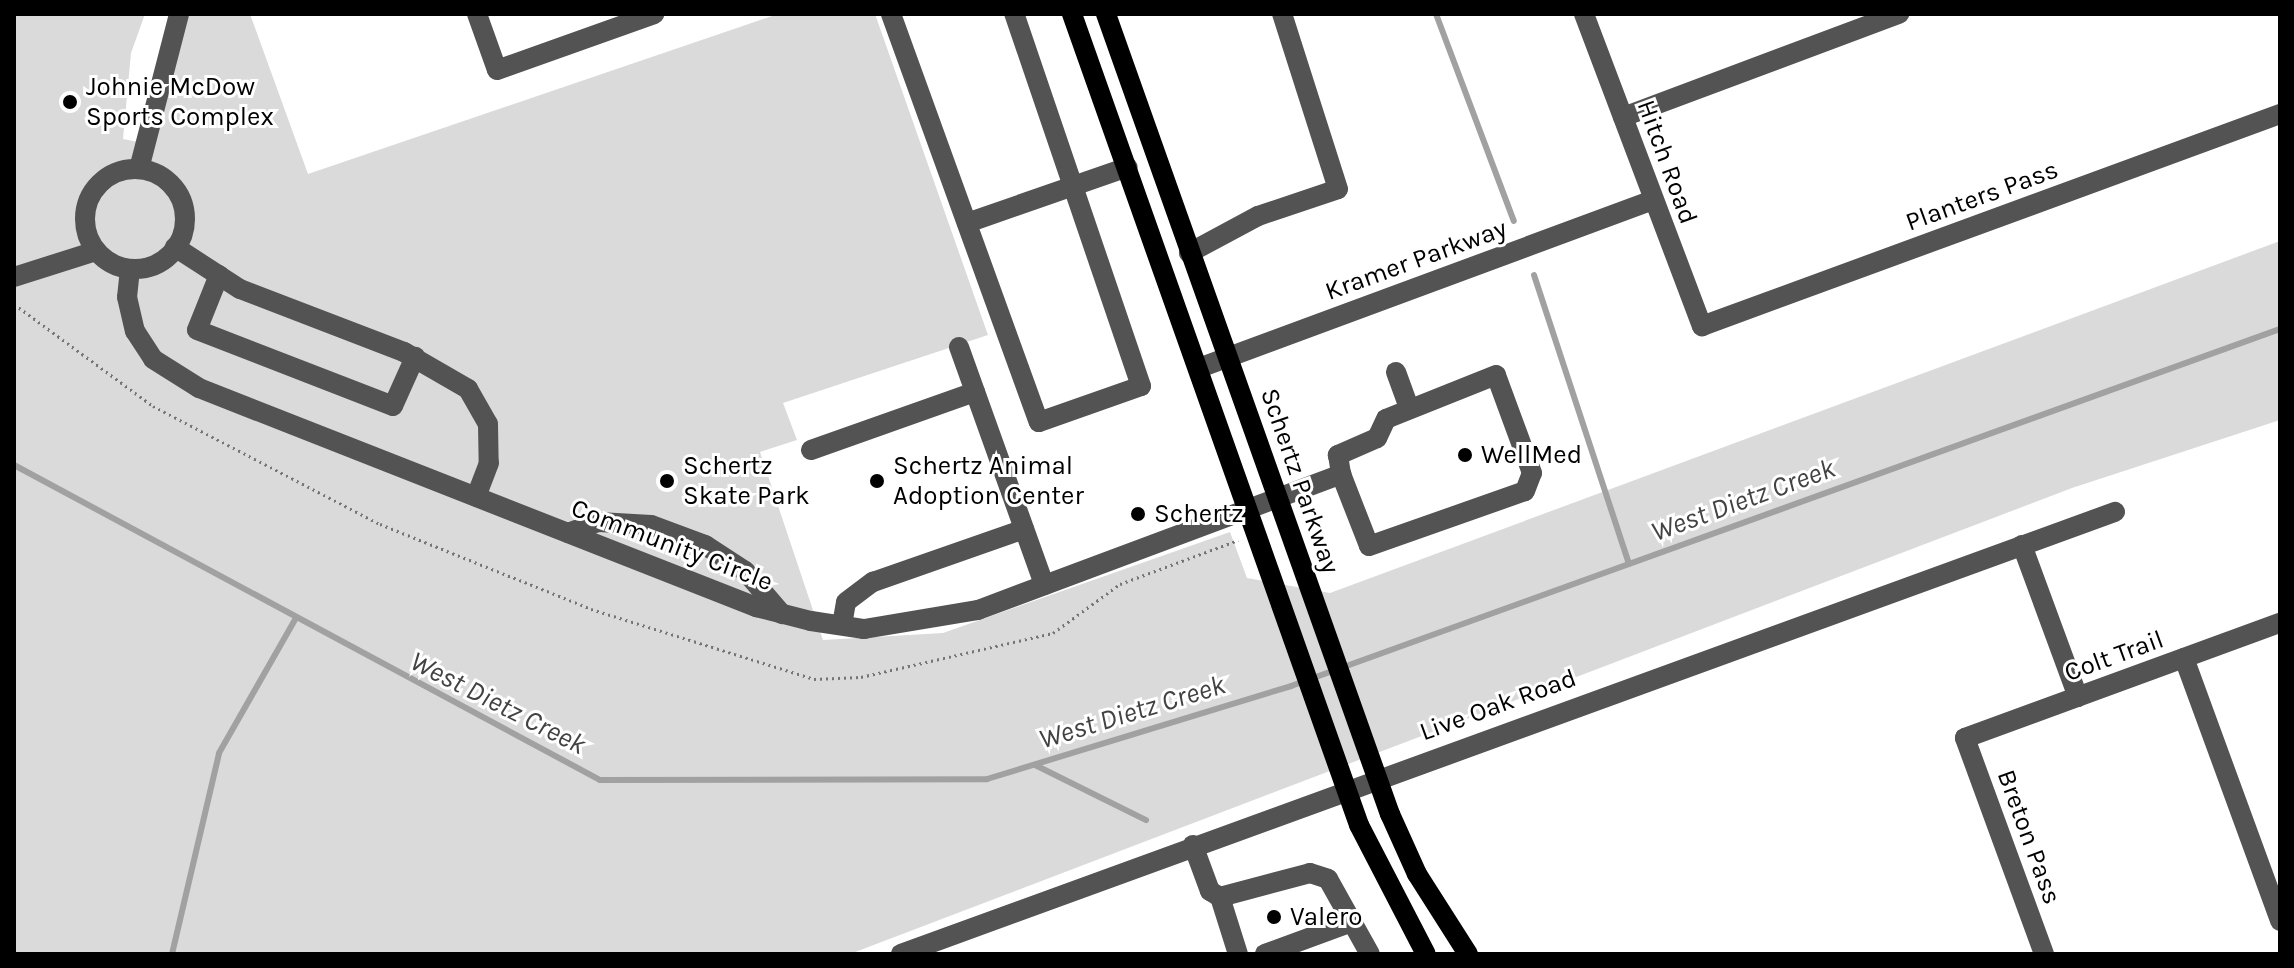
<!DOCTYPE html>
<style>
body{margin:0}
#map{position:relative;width:2294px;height:968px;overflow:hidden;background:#fff;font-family:Karla,sans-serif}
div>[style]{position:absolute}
.green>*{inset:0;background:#dadada}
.stream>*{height:6px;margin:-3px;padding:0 3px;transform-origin:3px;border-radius:3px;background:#a1a1a1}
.path>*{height:3px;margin-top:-1.5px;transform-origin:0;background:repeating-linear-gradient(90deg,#757575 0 2px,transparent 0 6px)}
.minor>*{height:20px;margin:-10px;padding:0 10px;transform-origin:10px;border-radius:10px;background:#535353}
.minor>.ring{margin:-10px;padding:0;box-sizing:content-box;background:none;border:20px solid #535353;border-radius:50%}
.major>*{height:20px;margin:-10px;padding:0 10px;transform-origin:10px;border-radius:10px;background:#000}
.dots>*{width:22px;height:22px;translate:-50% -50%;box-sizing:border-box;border:4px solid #fff;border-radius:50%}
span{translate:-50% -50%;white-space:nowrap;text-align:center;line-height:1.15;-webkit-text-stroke:6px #fff;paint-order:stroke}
.poi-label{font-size:26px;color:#000}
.left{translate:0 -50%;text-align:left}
.street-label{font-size:26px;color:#000}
.water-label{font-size:28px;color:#424242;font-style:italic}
.frame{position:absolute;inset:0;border:16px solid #000;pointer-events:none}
</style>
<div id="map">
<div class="green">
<i style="clip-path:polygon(14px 14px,145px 14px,131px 53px,123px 139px,154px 145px,185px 14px,250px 14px,308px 174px,778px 14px,875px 14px,988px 335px,783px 403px,797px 440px,760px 452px,823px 640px,943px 633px,1230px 532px,1247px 578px,1330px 593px,2280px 241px,2280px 420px,2072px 488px,850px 954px,14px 954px)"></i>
</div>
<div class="stream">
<i style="left:1436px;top:14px;width:221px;rotate:69.4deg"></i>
<i style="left:1534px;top:275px;width:304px;rotate:71.8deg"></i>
<i style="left:14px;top:465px;width:665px;rotate:28.26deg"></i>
<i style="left:600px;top:780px;width:387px;rotate:-0.1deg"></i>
<i style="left:987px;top:779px;width:318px;rotate:-17deg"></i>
<i style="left:1291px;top:686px;width:1051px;rotate:-19.85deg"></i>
<i style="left:1035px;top:765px;width:124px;rotate:26.4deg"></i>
<i style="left:172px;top:954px;width:206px;rotate:-76.8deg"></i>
<i style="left:219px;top:753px;width:153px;rotate:-60.3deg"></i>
</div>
<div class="path">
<i style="left:14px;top:304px;width:172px;rotate:36.3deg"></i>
<i style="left:153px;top:406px;width:256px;rotate:27.5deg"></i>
<i style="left:380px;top:524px;width:227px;rotate:21.9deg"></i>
<i style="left:591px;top:609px;width:234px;rotate:17.4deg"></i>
<i style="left:814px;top:679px;width:47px;rotate:-2.4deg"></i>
<i style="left:861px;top:677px;width:197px;rotate:-12.9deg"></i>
<i style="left:1053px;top:633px;width:83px;rotate:-36.2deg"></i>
<i style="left:1120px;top:584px;width:126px;rotate:-20.4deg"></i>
</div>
<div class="minor">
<i style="left:477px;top:14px;width:59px;rotate:70.3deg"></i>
<i style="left:497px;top:70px;width:167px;rotate:-19.6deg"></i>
<i style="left:891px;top:14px;width:434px;rotate:70.1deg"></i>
<i style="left:1039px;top:422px;width:108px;rotate:-19.4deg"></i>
<i style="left:1141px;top:386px;width:393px;rotate:-108.8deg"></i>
<i style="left:1584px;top:14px;width:334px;rotate:69.3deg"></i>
<i style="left:1702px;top:326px;width:616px;rotate:-20.14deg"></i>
<i style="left:1623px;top:117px;width:295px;rotate:-20.5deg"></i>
<i style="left:139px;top:169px;width:160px;rotate:-75.5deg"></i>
<i class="ring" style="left:85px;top:169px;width:80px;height:80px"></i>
<i style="left:967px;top:223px;width:170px;rotate:-19.2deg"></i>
<i style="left:175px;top:247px;width:77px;rotate:32.9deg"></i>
<i style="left:240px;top:289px;width:176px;rotate:21deg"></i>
<i style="left:404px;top:352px;width:74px;rotate:30deg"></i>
<i style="left:468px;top:389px;width:40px;rotate:60.3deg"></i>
<i style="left:488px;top:424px;width:39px;rotate:89deg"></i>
<i style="left:489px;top:463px;width:36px;rotate:111deg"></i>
<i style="left:1189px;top:253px;width:78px;rotate:-28.2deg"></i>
<i style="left:1258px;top:216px;width:84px;rotate:-18.6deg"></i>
<i style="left:1338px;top:189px;width:184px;rotate:-107.7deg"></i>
<i style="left:130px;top:269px;width:28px;rotate:96deg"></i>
<i style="left:127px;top:297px;width:35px;rotate:77deg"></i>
<i style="left:135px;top:331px;width:33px;rotate:57deg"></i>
<i style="left:153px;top:359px;width:54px;rotate:32.2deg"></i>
<i style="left:199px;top:388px;width:599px;rotate:21.46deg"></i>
<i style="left:756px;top:607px;width:57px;rotate:14.3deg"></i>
<i style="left:811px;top:621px;width:54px;rotate:8.6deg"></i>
<i style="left:864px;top:629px;width:116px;rotate:-9.5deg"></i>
<i style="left:978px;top:610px;width:388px;rotate:-20.5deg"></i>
<i style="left:1341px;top:474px;width:77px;rotate:68.7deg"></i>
<i style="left:1369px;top:546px;width:165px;rotate:-19.4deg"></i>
<i style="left:1525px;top:491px;width:19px;rotate:-69deg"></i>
<i style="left:1532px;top:473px;width:104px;rotate:-110.2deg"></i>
<i style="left:1496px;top:375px;width:118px;rotate:158.2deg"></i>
<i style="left:1386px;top:419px;width:21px;rotate:115deg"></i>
<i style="left:1377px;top:438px;width:43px;rotate:156.4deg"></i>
<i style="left:1338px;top:455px;width:19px;rotate:81deg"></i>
<i style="left:219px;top:275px;width:59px;rotate:111.8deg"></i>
<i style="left:197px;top:330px;width:210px;rotate:21.2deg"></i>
<i style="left:393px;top:406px;width:54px;rotate:-65.8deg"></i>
<i style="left:14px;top:277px;width:86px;rotate:-17.6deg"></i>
<i style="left:959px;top:347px;width:253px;rotate:70.3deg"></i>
<i style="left:1199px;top:368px;width:483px;rotate:-20.3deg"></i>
<i style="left:1396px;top:372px;width:37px;rotate:70deg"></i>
<i style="left:811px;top:450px;width:174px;rotate:-19.5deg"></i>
<i style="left:568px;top:533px;width:33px;rotate:-20deg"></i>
<i style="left:599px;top:522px;width:52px;rotate:3.3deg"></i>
<i style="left:651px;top:525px;width:58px;rotate:20.3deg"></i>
<i style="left:705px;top:545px;width:48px;rotate:33deg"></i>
<i style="left:745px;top:571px;width:57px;rotate:49.3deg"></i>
<i style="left:2022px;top:545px;width:162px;rotate:69.8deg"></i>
<i style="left:842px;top:625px;width:23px;rotate:-80deg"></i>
<i style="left:846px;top:602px;width:34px;rotate:-37deg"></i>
<i style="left:873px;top:582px;width:160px;rotate:-19.3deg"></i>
<i style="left:2184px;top:658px;width:280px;rotate:69.9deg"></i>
<i style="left:1193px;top:845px;width:49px;rotate:69.7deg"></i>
<i style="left:1210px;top:891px;width:12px;rotate:31deg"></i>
<i style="left:1220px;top:897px;width:93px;rotate:-14.9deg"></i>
<i style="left:1310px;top:873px;width:19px;rotate:18deg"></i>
<i style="left:1328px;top:879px;width:86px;rotate:60.8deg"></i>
<i style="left:1220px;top:897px;width:60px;rotate:72.5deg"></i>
<i style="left:901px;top:954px;width:1292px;rotate:-20.01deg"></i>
<i style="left:1265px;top:954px;width:93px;rotate:-20.2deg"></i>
<i style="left:2044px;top:954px;width:230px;rotate:-110.1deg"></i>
<i style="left:1965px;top:738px;width:335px;rotate:-20.1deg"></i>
</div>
<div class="major">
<i style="left:1072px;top:14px;width:860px;rotate:70.51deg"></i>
<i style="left:1359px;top:825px;width:145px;rotate:62.6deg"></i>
<i style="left:1106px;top:14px;width:849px;rotate:70.46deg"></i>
<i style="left:1390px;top:814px;width:66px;rotate:65.8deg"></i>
<i style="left:1417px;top:874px;width:95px;rotate:57.5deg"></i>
</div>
<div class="dots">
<i style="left:70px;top:102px;background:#000"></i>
<i style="left:1465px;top:455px;background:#000"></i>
<i style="left:667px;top:481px;background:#000"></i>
<i style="left:877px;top:481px;background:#000"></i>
<i style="left:1138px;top:514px;background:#000"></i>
<i style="left:1274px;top:917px;background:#000"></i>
</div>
<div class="poi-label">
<span class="left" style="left:86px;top:102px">Johnie McDow<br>Sports Complex</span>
<span class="left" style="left:1481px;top:455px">WellMed</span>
<span class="left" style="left:683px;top:481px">Schertz<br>Skate Park</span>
<span class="left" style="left:893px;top:481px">Schertz Animal<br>Adoption Center</span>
<span class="left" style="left:1154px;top:514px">Schertz</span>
<span class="left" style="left:1290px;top:917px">Valero</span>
</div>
<div class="street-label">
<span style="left:1667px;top:162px;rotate:70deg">Hitch Road</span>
<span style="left:1982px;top:196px;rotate:-20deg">Planters Pass</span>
<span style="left:1416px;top:260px;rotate:-20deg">Kramer Parkway</span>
<span style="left:1300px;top:481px;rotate:71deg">Schertz Parkway</span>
<span style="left:672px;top:545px;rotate:21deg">Community Circle</span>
<span style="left:2114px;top:656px;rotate:-20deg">Colt Trail</span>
<span style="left:1498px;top:705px;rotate:-20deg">Live Oak Road</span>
<span style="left:2029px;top:837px;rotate:70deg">Breton Pass</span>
</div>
<div class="water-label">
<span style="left:1743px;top:500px;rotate:-20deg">West Dietz Creek</span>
<span style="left:498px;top:703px;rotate:27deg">West Dietz Creek</span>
<span style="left:1132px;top:712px;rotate:-17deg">West Dietz Creek</span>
</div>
<div class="frame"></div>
</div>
